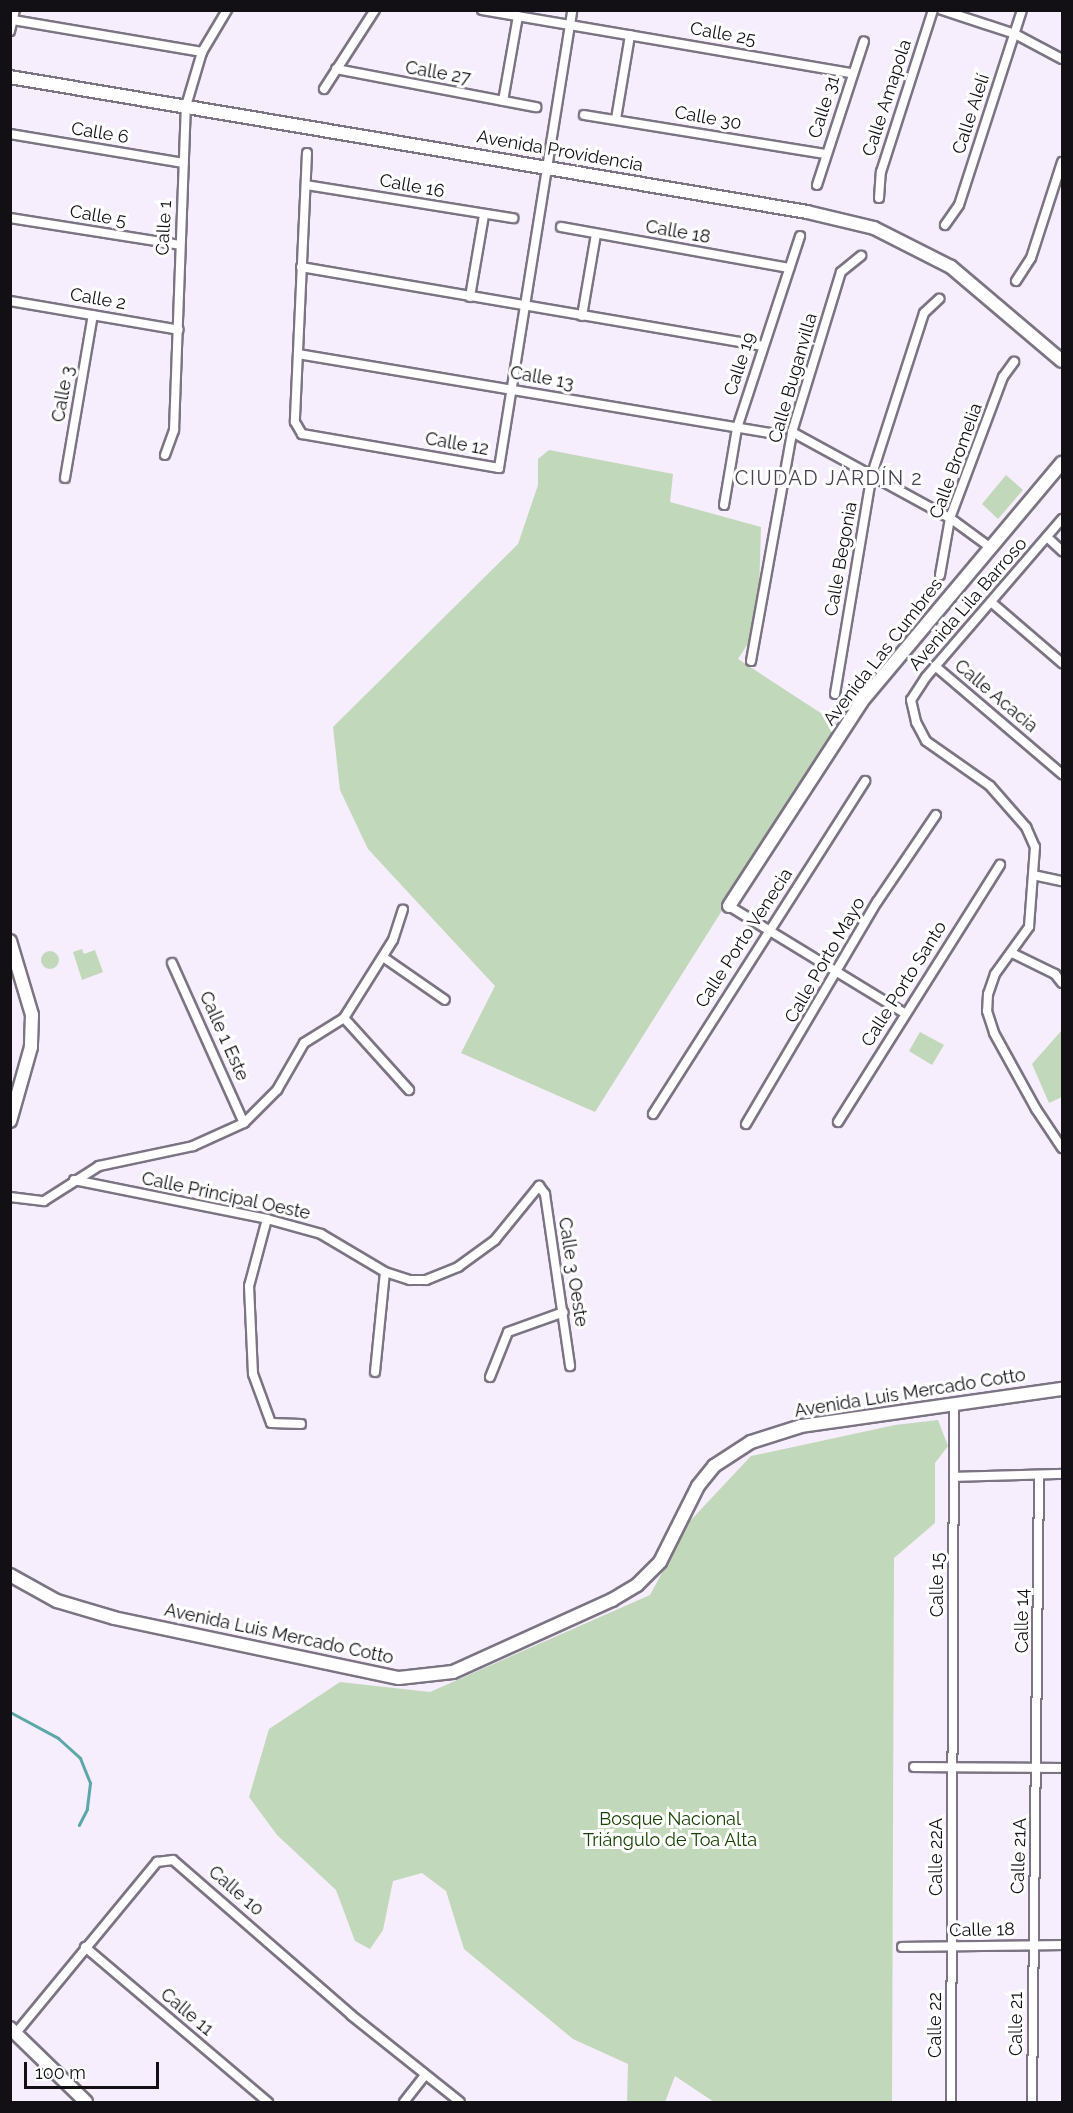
<!DOCTYPE html>
<meta charset="utf-8">
<style>
body{margin:0}
#map{position:relative;width:1073px;height:2113px;overflow:hidden;background:#f6edfd;font-family:Raleway,sans-serif}
div>[style]{position:absolute}
.green>*{inset:0;background:#c2d8ba}
.round{border-radius:50%}
.stream>*{height:3px;margin:-1.5px;padding:0 1.5px;transform-origin:1.5px;border-radius:1.5px;background:#5ca7a9}
.roads{filter:drop-shadow(2px 0 #7d7483) drop-shadow(-2px 0 #7d7483) drop-shadow(0 2px #7d7483) drop-shadow(0 -2px #7d7483)}
.street>*{height:8px;margin:-4px;padding:0 4px;transform-origin:4px;border-radius:4px;background:#fff}
.secondary>*{height:12px;margin:-6px;padding:0 6px;transform-origin:6px;border-radius:6px;background:#fff}
span{translate:-50% -50%;white-space:nowrap;text-align:center;line-height:1.15;-webkit-text-stroke:6px #fff;paint-order:stroke}
.street-label{font-size:18px;color:#120f15}
.park-label{font-size:18px;color:#154200}
.neighbourhood-label{font-size:20px;color:#4a4250;letter-spacing:1.5px}
.frame{position:absolute;inset:0;border:12px solid #120f15;pointer-events:none}
.scale{position:absolute;left:24px;top:2062px;width:135px;height:27px;box-sizing:border-box;border:3px solid #120f15;border-top:0;padding-left:8px;font-size:18px;line-height:21px;white-space:nowrap;color:#120f15;-webkit-text-stroke:4px #fff;paint-order:stroke}
</style>
<div id="map">
<div class="green">
<i style="clip-path:polygon(549px 450px,673px 474px,670px 502px,761px 527px,758px 628px,738px 659px,839px 725px,595px 1112px,461px 1053px,495px 986px,368px 849px,340px 790px,333px 727px,518px 544px,538px 485px,538px 459px)"></i>
<i style="clip-path:polygon(1006px 475px,1023px 490px,998px 519px,982px 504px)"></i>
<i style="clip-path:polygon(82px 949px,84px 954px,95px 950px,103px 972px,82px 980px,73px 952px)"></i>
<i class="round" style="left:41px;top:951px;width:18px;height:18px"></i>
<i style="clip-path:polygon(1062px 1030px,1062px 1097px,1049px 1103px,1032px 1064px)"></i>
<i style="clip-path:polygon(920px 1032px,944px 1045px,932px 1065px,909px 1051px)"></i>
<i style="clip-path:polygon(938px 1420px,948px 1446px,935px 1463px,935px 1523px,894px 1558px,892px 2102px,714px 2102px,675px 2076px,665px 2102px,627px 2102px,628px 2064px,573px 2039px,464px 1949px,446px 1891px,422px 1873px,393px 1881px,383px 1930px,370px 1949px,355px 1941px,336px 1890px,277px 1835px,249px 1797px,269px 1729px,340px 1682px,430px 1692px,650px 1595px,690px 1521px,751px 1456px,895px 1425px)"></i>
</div>
<div class="stream">
<i style="left:10px;top:1712px;width:55px;rotate:28.4deg"></i>
<i style="left:58px;top:1738px;width:30px;rotate:42deg"></i>
<i style="left:80px;top:1758px;width:27px;rotate:68deg"></i>
<i style="left:90px;top:1783px;width:26px;rotate:97deg"></i>
<i style="left:87px;top:1809px;width:18px;rotate:117deg"></i>
</div>
<div class="roads">
<div class="street">
<i style="left:482px;top:10px;width:375px;rotate:9.7deg"></i>
<i style="left:942px;top:10px;width:77px;rotate:18.2deg"></i>
<i style="left:1015px;top:34px;width:53px;rotate:28deg"></i>
<i style="left:13px;top:20px;width:192px;rotate:9.6deg"></i>
<i style="left:10px;top:31px;width:22px;rotate:-77deg"></i>
<i style="left:336px;top:69px;width:204px;rotate:10.8deg"></i>
<i style="left:324px;top:89px;width:94px;rotate:-57.2deg"></i>
<i style="left:503px;top:101px;width:86px;rotate:-80deg"></i>
<i style="left:584px;top:115px;width:245px;rotate:9.2deg"></i>
<i style="left:616px;top:119px;width:85px;rotate:-80.5deg"></i>
<i style="left:10px;top:134px;width:176px;rotate:9.5deg"></i>
<i style="left:307px;top:153px;width:269px;rotate:92.6deg"></i>
<i style="left:295px;top:422px;width:14px;rotate:60deg"></i>
<i style="left:302px;top:434px;width:200px;rotate:9.8deg"></i>
<i style="left:499px;top:468px;width:464px;rotate:-80.9deg"></i>
<i style="left:306px;top:185px;width:210px;rotate:9.1deg"></i>
<i style="left:817px;top:185px;width:151px;rotate:-71.9deg"></i>
<i style="left:879px;top:198px;width:26px;rotate:-86deg"></i>
<i style="left:881px;top:172px;width:170px;rotate:-72.2deg"></i>
<i style="left:10px;top:218px;width:172px;rotate:9deg"></i>
<i style="left:945px;top:225px;width:24px;rotate:-55deg"></i>
<i style="left:959px;top:205px;width:205px;rotate:-72.1deg"></i>
<i style="left:561px;top:227px;width:232px;rotate:10.2deg"></i>
<i style="left:301px;top:267px;width:469px;rotate:9.7deg"></i>
<i style="left:1016px;top:281px;width:27px;rotate:-57deg"></i>
<i style="left:1031px;top:258px;width:101px;rotate:-72.1deg"></i>
<i style="left:470px;top:297px;width:83px;rotate:-80.3deg"></i>
<i style="left:10px;top:301px;width:171px;rotate:9.7deg"></i>
<i style="left:582px;top:316px;width:83px;rotate:-80.3deg"></i>
<i style="left:298px;top:354px;width:489px;rotate:9.5deg"></i>
<i style="left:792px;top:432px;width:180px;rotate:28.6deg"></i>
<i style="left:950px;top:518px;width:51px;rotate:36.2deg"></i>
<i style="left:165px;top:455px;width:27px;rotate:-70deg"></i>
<i style="left:174px;top:430px;width:324px;rotate:-87.9deg"></i>
<i style="left:186px;top:106px;width:56px;rotate:-73.5deg"></i>
<i style="left:202px;top:52px;width:49px;rotate:-59.2deg"></i>
<i style="left:65px;top:478px;width:165px;rotate:-80.3deg"></i>
<i style="left:724px;top:505px;width:78px;rotate:-80.4deg"></i>
<i style="left:737px;top:428px;width:202px;rotate:-71.8deg"></i>
<i style="left:1062px;top:519px;width:208px;rotate:130.7deg"></i>
<i style="left:926px;top:677px;width:27px;rotate:123deg"></i>
<i style="left:911px;top:700px;width:23px;rotate:77deg"></i>
<i style="left:916px;top:722px;width:21px;rotate:62deg"></i>
<i style="left:926px;top:741px;width:78px;rotate:35.1deg"></i>
<i style="left:990px;top:786px;width:55px;rotate:48.7deg"></i>
<i style="left:1026px;top:827px;width:22px;rotate:66deg"></i>
<i style="left:1035px;top:847px;width:80px;rotate:94.3deg"></i>
<i style="left:1029px;top:927px;width:58px;rotate:125.9deg"></i>
<i style="left:995px;top:974px;width:21px;rotate:109deg"></i>
<i style="left:988px;top:994px;width:17px;rotate:93deg"></i>
<i style="left:987px;top:1011px;width:23px;rotate:72deg"></i>
<i style="left:994px;top:1033px;width:87px;rotate:61.1deg"></i>
<i style="left:1036px;top:1109px;width:47px;rotate:56.3deg"></i>
<i style="left:1047px;top:537px;width:21px;rotate:43deg"></i>
<i style="left:940px;top:575px;width:58px;rotate:-80deg"></i>
<i style="left:950px;top:518px;width:151px;rotate:-69.4deg"></i>
<i style="left:1003px;top:377px;width:19px;rotate:-54deg"></i>
<i style="left:991px;top:602px;width:94px;rotate:40.7deg"></i>
<i style="left:751px;top:661px;width:233px;rotate:-79.8deg"></i>
<i style="left:792px;top:432px;width:167px;rotate:-73deg"></i>
<i style="left:841px;top:272px;width:26px;rotate:-39deg"></i>
<i style="left:935px;top:666px;width:167px;rotate:40.4deg"></i>
<i style="left:835px;top:694px;width:223px;rotate:-80.5deg"></i>
<i style="left:872px;top:474px;width:169px;rotate:-72.1deg"></i>
<i style="left:924px;top:313px;width:21px;rotate:-43deg"></i>
<i style="left:1033px;top:875px;width:30px;rotate:12deg"></i>
<i style="left:729px;top:906px;width:207px;rotate:31.4deg"></i>
<i style="left:1012px;top:953px;width:48px;rotate:26deg"></i>
<i style="left:1055px;top:974px;width:11px;rotate:52deg"></i>
<i style="left:383px;top:957px;width:75px;rotate:34.7deg"></i>
<i style="left:172px;top:963px;width:175px;rotate:65.8deg"></i>
<i style="left:344px;top:1018px;width:97px;rotate:47.9deg"></i>
<i style="left:653px;top:1114px;width:395px;rotate:-57.5deg"></i>
<i style="left:838px;top:1122px;width:304px;rotate:-57.8deg"></i>
<i style="left:746px;top:1124px;width:258px;rotate:-59.5deg"></i>
<i style="left:877px;top:902px;width:105px;rotate:-55.9deg"></i>
<i style="left:74px;top:1180px;width:197px;rotate:11.4deg"></i>
<i style="left:267px;top:1219px;width:56px;rotate:15.5deg"></i>
<i style="left:321px;top:1234px;width:74px;rotate:30.7deg"></i>
<i style="left:385px;top:1272px;width:26px;rotate:18deg"></i>
<i style="left:410px;top:1280px;width:16px"></i>
<i style="left:426px;top:1280px;width:35px;rotate:-22deg"></i>
<i style="left:458px;top:1267px;width:46px;rotate:-36.1deg"></i>
<i style="left:495px;top:1240px;width:70px;rotate:-50.8deg"></i>
<i style="left:539px;top:1186px;width:10px;rotate:53deg"></i>
<i style="left:545px;top:1194px;width:174px;rotate:81.7deg"></i>
<i style="left:10px;top:1197px;width:34px;rotate:7deg"></i>
<i style="left:44px;top:1201px;width:65px;rotate:-32.5deg"></i>
<i style="left:99px;top:1166px;width:96px;rotate:-12deg"></i>
<i style="left:193px;top:1146px;width:56px;rotate:-24.3deg"></i>
<i style="left:244px;top:1123px;width:47px;rotate:-45deg"></i>
<i style="left:277px;top:1090px;width:54px;rotate:-60.1deg"></i>
<i style="left:304px;top:1043px;width:47px;rotate:-32deg"></i>
<i style="left:344px;top:1018px;width:92px;rotate:-57.9deg"></i>
<i style="left:393px;top:940px;width:32px;rotate:-72deg"></i>
<i style="left:267px;top:1219px;width:69px;rotate:105deg"></i>
<i style="left:249px;top:1286px;width:88px;rotate:87.4deg"></i>
<i style="left:253px;top:1374px;width:52px;rotate:69.8deg"></i>
<i style="left:271px;top:1423px;width:30px;rotate:2deg"></i>
<i style="left:375px;top:1372px;width:100px;rotate:-84.3deg"></i>
<i style="left:490px;top:1377px;width:48px;rotate:-68.2deg"></i>
<i style="left:508px;top:1332px;width:59px;rotate:-19.7deg"></i>
<i style="left:954px;top:1477px;width:108px;rotate:-1.6deg"></i>
<i style="left:914px;top:1767px;width:148px;rotate:0.4deg"></i>
<i style="left:85px;top:1947px;width:240px;rotate:40.3deg"></i>
<i style="left:902px;top:1947px;width:160px;rotate:-0.7deg"></i>
<i style="left:16px;top:2033px;width:222px;rotate:-50.5deg"></i>
<i style="left:157px;top:1862px;width:16px;rotate:-7deg"></i>
<i style="left:173px;top:1860px;width:236px;rotate:41deg"></i>
<i style="left:351px;top:2015px;width:139px;rotate:38.6deg"></i>
<i style="left:404px;top:2102px;width:34px;rotate:-52deg"></i>
<i style="left:951px;top:2102px;width:699px;rotate:-89.75deg"></i>
<i style="left:1032px;top:2102px;width:627px;rotate:-89.36deg"></i>
</div>
<div class="secondary">
<i style="left:10px;top:77px;width:808px;rotate:9.61deg"></i>
<i style="left:807px;top:212px;width:69px;rotate:13.4deg"></i>
<i style="left:874px;top:228px;width:86px;rotate:26.9deg"></i>
<i style="left:951px;top:267px;width:145px;rotate:40.3deg"></i>
<i style="left:729px;top:906px;width:244px;rotate:-57deg"></i>
<i style="left:862px;top:701px;width:311px;rotate:-50deg"></i>
<i style="left:10px;top:941px;width:77px;rotate:73.4deg"></i>
<i style="left:32px;top:1015px;width:32px;rotate:92deg"></i>
<i style="left:31px;top:1047px;width:77px;rotate:105.8deg"></i>
<i style="left:10px;top:1575px;width:54px;rotate:29deg"></i>
<i style="left:57px;top:1601px;width:59px;rotate:16.6deg"></i>
<i style="left:114px;top:1618px;width:291px;rotate:11.9deg"></i>
<i style="left:399px;top:1678px;width:54px;rotate:-6.3deg"></i>
<i style="left:453px;top:1672px;width:175px;rotate:-24.4deg"></i>
<i style="left:612px;top:1600px;width:29px;rotate:-31deg"></i>
<i style="left:637px;top:1585px;width:33px;rotate:-45deg"></i>
<i style="left:660px;top:1562px;width:85px;rotate:-63.4deg"></i>
<i style="left:698px;top:1486px;width:26px;rotate:-51deg"></i>
<i style="left:714px;top:1466px;width:44px;rotate:-33deg"></i>
<i style="left:751px;top:1442px;width:52px;rotate:-17.7deg"></i>
<i style="left:801px;top:1426px;width:264px;rotate:-8.1deg"></i>
<i style="left:10px;top:2028px;width:106px;rotate:44.2deg"></i>
</div>
</div>
<div class="street-label">
<span style="left:723px;top:34px;rotate:10deg">Calle 25</span>
<span style="left:438px;top:73px;rotate:10deg">Calle 27</span>
<span style="left:887px;top:98px;rotate:-72deg">Calle Amapola</span>
<span style="left:824px;top:107px;rotate:-72deg">Calle 31</span>
<span style="left:971px;top:114px;rotate:-72deg">Calle Alelí</span>
<span style="left:708px;top:118px;rotate:10deg">Calle 30</span>
<span style="left:100px;top:133px;rotate:9deg">Calle 6</span>
<span style="left:560px;top:151px;rotate:10deg">Avenida Providencia</span>
<span style="left:412px;top:186px;rotate:10deg">Calle 16</span>
<span style="left:98px;top:216px;rotate:10deg">Calle 5</span>
<span style="left:164px;top:228px;rotate:-87deg">Calle 1</span>
<span style="left:678px;top:232px;rotate:10deg">Calle 18</span>
<span style="left:98px;top:299px;rotate:10deg">Calle 2</span>
<span style="left:740px;top:364px;rotate:-72deg">Calle 19</span>
<span style="left:542px;top:378px;rotate:10deg">Calle 13</span>
<span style="left:793px;top:378px;rotate:-74deg">Calle Buganvilla</span>
<span style="left:63px;top:394px;rotate:-80deg">Calle 3</span>
<span style="left:457px;top:444px;rotate:10deg">Calle 12</span>
<span style="left:956px;top:461px;rotate:-70deg">Calle Bromelia</span>
<span style="left:841px;top:559px;rotate:-80deg">Calle Begonia</span>
<span style="left:968px;top:604px;rotate:-49deg">Avenida Lila Barroso</span>
<span style="left:883px;top:652px;rotate:-52deg">Avenida Las Cumbres</span>
<span style="left:996px;top:696px;rotate:40deg">Calle Acacia</span>
<span style="left:744px;top:938px;rotate:-57deg">Calle Porto Venecia</span>
<span style="left:825px;top:960px;rotate:-60deg">Calle Porto Mayo</span>
<span style="left:904px;top:984px;rotate:-58deg">Calle Porto Santo</span>
<span style="left:224px;top:1036px;rotate:66deg">Calle 1 Este</span>
<span style="left:226px;top:1196px;rotate:12deg">Calle Principal Oeste</span>
<span style="left:573px;top:1272px;rotate:81deg">Calle 3 Oeste</span>
<span style="left:910px;top:1393px;rotate:-9deg">Avenida Luis Mercado Cotto</span>
<span style="left:937px;top:1585px;rotate:-90deg">Calle 15</span>
<span style="left:1022px;top:1621px;rotate:-90deg">Calle 14</span>
<span style="left:279px;top:1634px;rotate:12deg">Avenida Luis Mercado Cotto</span>
<span style="left:1019px;top:1856px;rotate:-88deg">Calle 21A</span>
<span style="left:936px;top:1857px;rotate:-90deg">Calle 22A</span>
<span style="left:236px;top:1891px;rotate:41deg">Calle 10</span>
<span style="left:982px;top:1930px;rotate:-1deg">Calle 18</span>
<span style="left:187px;top:2012px;rotate:40deg">Calle 11</span>
<span style="left:1016px;top:2024px;rotate:-90deg">Calle 21</span>
<span style="left:935px;top:2025px;rotate:-90deg">Calle 22</span>
</div>
<div class="park-label">
<span style="left:670px;top:1830px">Bosque Nacional<br>Triángulo de Toa Alta</span>
</div>
<div class="neighbourhood-label">
<span style="left:829px;top:478px">CIUDAD JARDÍN 2</span>
</div>
<div class="frame"></div>
<div class="scale">100 m</div>
</div>
